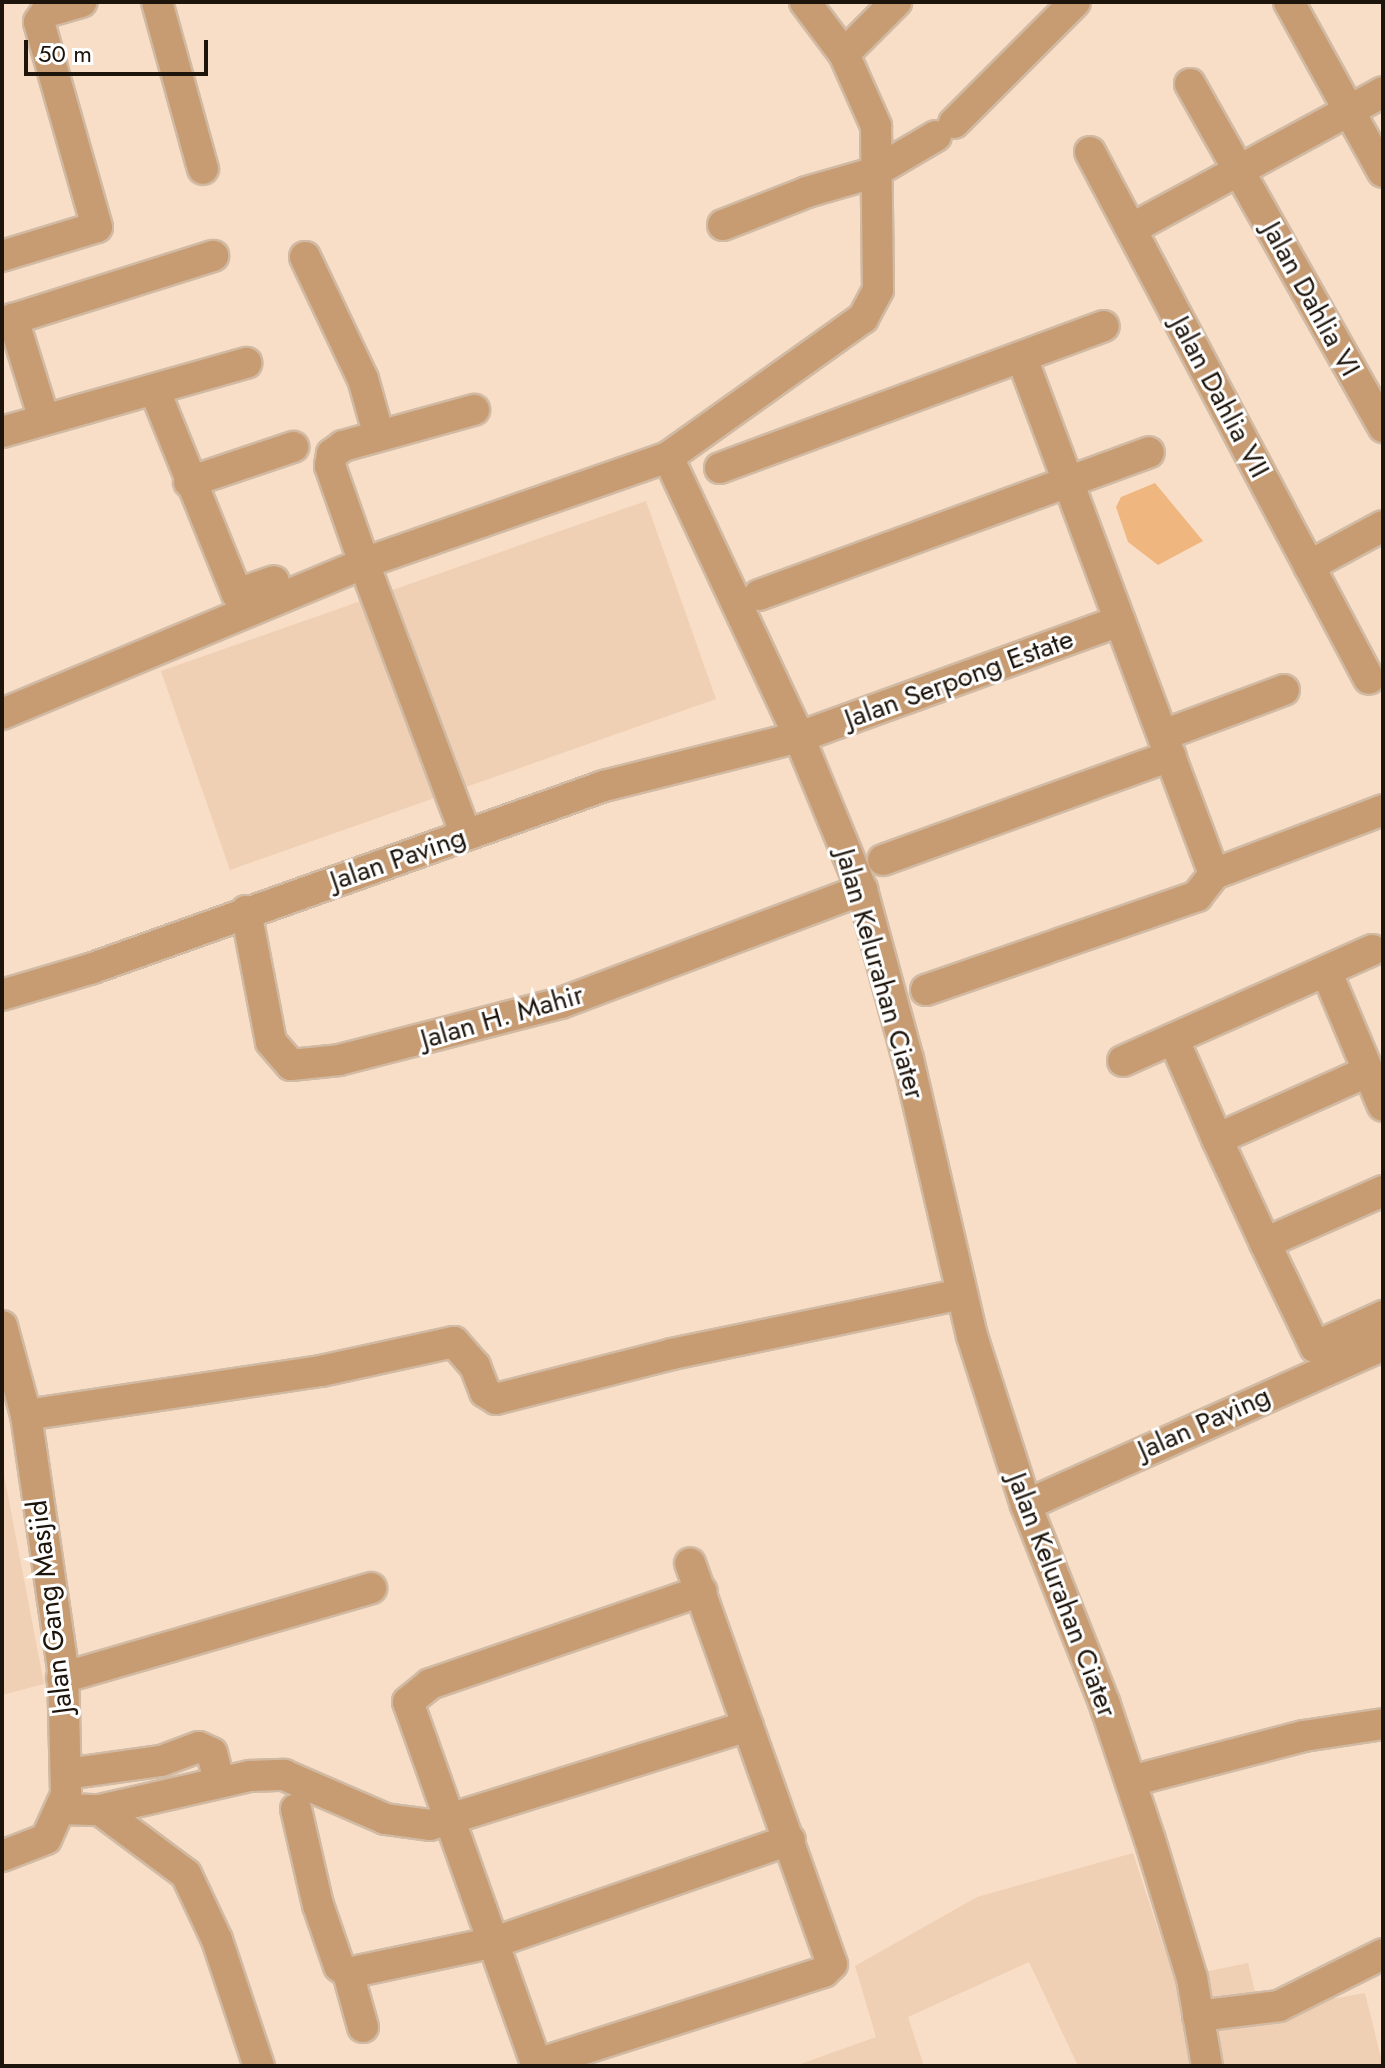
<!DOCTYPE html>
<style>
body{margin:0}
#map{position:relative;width:1385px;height:2068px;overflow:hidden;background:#f8dec6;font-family:Jost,sans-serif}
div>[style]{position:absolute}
.built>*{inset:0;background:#f0d0b4}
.green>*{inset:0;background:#efb67f}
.roads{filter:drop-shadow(2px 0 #d1baa4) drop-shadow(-2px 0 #d1baa4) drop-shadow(0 2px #d1baa4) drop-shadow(0 -2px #d1baa4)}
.minor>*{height:30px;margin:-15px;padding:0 15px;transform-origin:15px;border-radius:15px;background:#c89c72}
span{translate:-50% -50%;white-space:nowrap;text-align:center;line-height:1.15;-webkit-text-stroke:6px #fff;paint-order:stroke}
.street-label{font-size:28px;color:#1d140b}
.frame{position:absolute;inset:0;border:4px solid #1d140b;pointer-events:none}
.scale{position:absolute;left:24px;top:40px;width:184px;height:36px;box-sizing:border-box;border:4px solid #1d140b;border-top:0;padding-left:10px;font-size:24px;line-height:28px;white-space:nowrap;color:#1d140b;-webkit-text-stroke:6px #fff;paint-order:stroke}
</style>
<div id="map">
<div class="built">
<i style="clip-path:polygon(646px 501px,716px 699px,230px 870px,161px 671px)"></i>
<i style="clip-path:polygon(2px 1464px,44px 1684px,2px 1695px)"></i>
<i style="clip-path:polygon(1133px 1853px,1174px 1978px,1248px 1963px,1260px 2012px,1365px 1993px,1383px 2066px,1078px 2066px,1029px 1962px,908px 2017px,924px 2066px,795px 2066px,876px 2037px,855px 1966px,977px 1897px)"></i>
</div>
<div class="green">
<i style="clip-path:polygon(1155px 483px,1203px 541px,1158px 565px,1128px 542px,1116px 507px,1121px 497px)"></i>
</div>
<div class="roads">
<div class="minor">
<i style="left:157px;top:2px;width:173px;rotate:74.6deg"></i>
<i style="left:805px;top:2px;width:65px;rotate:53.1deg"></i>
<i style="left:844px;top:54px;width:79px;rotate:66deg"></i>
<i style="left:876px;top:126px;width:164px;rotate:89.3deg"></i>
<i style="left:878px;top:290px;width:32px;rotate:118deg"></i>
<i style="left:863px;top:318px;width:239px;rotate:144.5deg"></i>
<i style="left:668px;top:457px;width:309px;rotate:64.9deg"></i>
<i style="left:799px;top:737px;width:165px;rotate:67.6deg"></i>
<i style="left:862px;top:890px;width:175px;rotate:74.8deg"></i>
<i style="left:908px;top:1059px;width:284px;rotate:77deg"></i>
<i style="left:972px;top:1336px;width:177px;rotate:72.3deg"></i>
<i style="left:1026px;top:1505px;width:212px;rotate:68.4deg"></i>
<i style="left:1104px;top:1702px;width:145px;rotate:71.6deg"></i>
<i style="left:1150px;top:1840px;width:144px;rotate:73.1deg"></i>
<i style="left:1192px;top:1978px;width:89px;rotate:80.3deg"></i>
<i style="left:1289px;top:2px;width:194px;rotate:61.1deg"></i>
<i style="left:844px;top:54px;width:74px;rotate:-45deg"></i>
<i style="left:1190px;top:84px;width:394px;rotate:60.6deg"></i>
<i style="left:954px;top:123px;width:171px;rotate:-45deg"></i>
<i style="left:1090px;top:152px;width:596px;rotate:62.1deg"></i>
<i style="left:723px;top:225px;width:90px;rotate:-21.4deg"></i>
<i style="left:807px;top:192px;width:69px;rotate:-16.1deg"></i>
<i style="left:873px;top:173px;width:73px;rotate:-30.4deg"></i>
<i style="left:1131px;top:229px;width:287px;rotate:-28.5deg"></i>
<i style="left:2px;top:256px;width:99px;rotate:-17deg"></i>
<i style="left:97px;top:227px;width:213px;rotate:-105.8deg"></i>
<i style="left:39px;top:22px;width:12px;rotate:-55deg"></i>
<i style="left:46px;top:12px;width:37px;rotate:-16deg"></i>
<i style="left:305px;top:257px;width:135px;rotate:64.6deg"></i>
<i style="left:363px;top:379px;width:59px;rotate:74.3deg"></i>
<i style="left:1022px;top:358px;width:551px;rotate:69.59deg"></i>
<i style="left:155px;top:391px;width:219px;rotate:68deg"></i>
<i style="left:237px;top:594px;width:39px;rotate:-19deg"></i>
<i style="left:44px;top:419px;width:105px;rotate:-107.2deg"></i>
<i style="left:13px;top:319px;width:210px;rotate:-17.5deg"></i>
<i style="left:2px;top:432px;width:254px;rotate:-15.8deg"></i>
<i style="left:720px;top:468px;width:409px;rotate:-20.3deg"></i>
<i style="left:189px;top:482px;width:110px;rotate:-18.6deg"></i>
<i style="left:1309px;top:566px;width:84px;rotate:-28.4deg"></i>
<i style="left:759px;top:595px;width:415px;rotate:-20.1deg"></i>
<i style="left:2px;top:714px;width:392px;rotate:-22.6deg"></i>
<i style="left:364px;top:563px;width:103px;rotate:-109.3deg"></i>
<i style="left:330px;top:466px;width:12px;rotate:-81deg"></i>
<i style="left:332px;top:454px;width:14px;rotate:-36deg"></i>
<i style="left:343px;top:446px;width:136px;rotate:-15.4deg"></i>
<i style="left:1163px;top:735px;width:129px;rotate:-20.4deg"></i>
<i style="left:466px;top:835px;width:290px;rotate:-110.6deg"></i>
<i style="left:364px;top:563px;width:322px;rotate:-19.2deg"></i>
<i style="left:883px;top:860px;width:306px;rotate:-19.9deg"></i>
<i style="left:246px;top:911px;width:133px;rotate:79.2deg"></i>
<i style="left:271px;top:1042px;width:30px;rotate:49deg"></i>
<i style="left:291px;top:1065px;width:48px;rotate:-5.9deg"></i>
<i style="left:339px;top:1060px;width:229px;rotate:-14.4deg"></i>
<i style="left:561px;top:1003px;width:322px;rotate:-20.6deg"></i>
<i style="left:1327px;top:973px;width:144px;rotate:67.2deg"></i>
<i style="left:926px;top:990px;width:287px;rotate:-19.1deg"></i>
<i style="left:1197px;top:896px;width:28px;rotate:-52deg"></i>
<i style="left:1214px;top:874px;width:181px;rotate:-20.7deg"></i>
<i style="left:2px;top:995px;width:92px;rotate:-16.5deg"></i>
<i style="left:90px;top:969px;width:546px;rotate:-19.6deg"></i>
<i style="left:604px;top:786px;width:201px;rotate:-14.1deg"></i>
<i style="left:799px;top:737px;width:341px;rotate:-19.9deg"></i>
<i style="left:1174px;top:1040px;width:108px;rotate:66.5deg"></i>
<i style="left:1217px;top:1139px;width:164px;rotate:-24.1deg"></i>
<i style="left:1123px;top:1061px;width:273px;rotate:-24deg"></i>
<i style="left:1217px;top:1139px;width:115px;rotate:65.2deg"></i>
<i style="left:1265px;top:1243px;width:129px;rotate:-23.8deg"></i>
<i style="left:1265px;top:1243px;width:115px;rotate:64.3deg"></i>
<i style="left:1315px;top:1347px;width:75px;rotate:-24.5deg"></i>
<i style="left:2px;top:1326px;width:92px;rotate:74.9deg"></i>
<i style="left:26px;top:1415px;width:257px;rotate:81.7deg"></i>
<i style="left:63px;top:1669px;width:126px;rotate:88.6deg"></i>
<i style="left:66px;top:1795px;width:48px;rotate:114.4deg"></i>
<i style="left:46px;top:1839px;width:47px;rotate:158.9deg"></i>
<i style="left:26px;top:1415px;width:298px;rotate:-8.5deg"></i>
<i style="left:321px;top:1371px;width:136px;rotate:-12.3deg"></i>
<i style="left:454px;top:1342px;width:32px;rotate:49deg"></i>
<i style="left:475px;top:1366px;width:28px;rotate:69deg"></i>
<i style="left:485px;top:1392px;width:13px;rotate:32deg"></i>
<i style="left:496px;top:1399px;width:182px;rotate:-14.3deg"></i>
<i style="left:672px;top:1354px;width:295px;rotate:-11.7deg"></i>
<i style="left:1026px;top:1505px;width:391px;rotate:-24.1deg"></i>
<i style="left:62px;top:1678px;width:322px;rotate:-16.2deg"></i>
<i style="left:66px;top:1774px;width:96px;rotate:-7.8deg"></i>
<i style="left:161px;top:1761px;width:40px;rotate:-20.2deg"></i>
<i style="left:199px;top:1747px;width:14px;rotate:25deg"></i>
<i style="left:212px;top:1753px;width:16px;rotate:76deg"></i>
<i style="left:1131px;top:1781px;width:179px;rotate:-14.6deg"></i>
<i style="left:1304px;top:1736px;width:80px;rotate:-8.6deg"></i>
<i style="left:62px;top:1809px;width:38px;rotate:2deg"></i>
<i style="left:100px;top:1810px;width:154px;rotate:-12.8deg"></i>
<i style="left:250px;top:1776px;width:34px;rotate:-2deg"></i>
<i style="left:284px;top:1775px;width:110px;rotate:23.5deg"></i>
<i style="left:385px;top:1819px;width:45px;rotate:7.6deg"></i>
<i style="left:430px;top:1825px;width:333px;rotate:-17.3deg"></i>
<i style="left:296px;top:1809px;width:98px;rotate:77.1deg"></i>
<i style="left:318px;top:1905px;width:65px;rotate:71deg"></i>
<i style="left:339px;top:1966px;width:11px;rotate:38deg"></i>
<i style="left:348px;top:1973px;width:150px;rotate:-11.9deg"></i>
<i style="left:495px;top:1942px;width:312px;rotate:-19.1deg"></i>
<i style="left:100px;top:1810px;width:107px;rotate:36.7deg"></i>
<i style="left:186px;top:1874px;width:73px;rotate:64.8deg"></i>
<i style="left:217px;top:1940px;width:133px;rotate:71.6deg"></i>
<i style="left:348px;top:1973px;width:56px;rotate:74.5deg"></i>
<i style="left:1198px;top:2016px;width:82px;rotate:-7deg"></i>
<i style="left:1279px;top:2006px;width:116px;rotate:-26.6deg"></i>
<i style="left:537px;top:2064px;width:301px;rotate:-17.8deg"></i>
<i style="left:824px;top:1972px;width:11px;rotate:-45deg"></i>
<i style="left:832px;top:1964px;width:425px;rotate:-109.5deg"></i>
<i style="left:537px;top:2066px;width:386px;rotate:-109.5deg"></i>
<i style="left:408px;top:1702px;width:28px;rotate:-39deg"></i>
<i style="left:430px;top:1684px;width:287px;rotate:-18.9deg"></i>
</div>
</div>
<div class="street-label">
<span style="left:1311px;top:299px;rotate:61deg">Jalan Dahlia VI</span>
<span style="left:1220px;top:397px;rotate:62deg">Jalan Dahlia VII</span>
<span style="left:959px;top:679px;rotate:-20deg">Jalan Serpong Estate</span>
<span style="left:398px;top:859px;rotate:-19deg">Jalan Paving</span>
<span style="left:880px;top:974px;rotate:74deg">Jalan Kelurahan Ciater</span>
<span style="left:502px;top:1017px;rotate:-16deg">Jalan H. Mahir</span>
<span style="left:1204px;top:1423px;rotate:-24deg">Jalan Paving</span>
<span style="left:1062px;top:1595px;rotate:69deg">Jalan Kelurahan Ciater</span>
<span style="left:50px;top:1607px;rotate:-97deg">Jalan Gang Masjid</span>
</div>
<div class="frame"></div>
<div class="scale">50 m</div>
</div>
